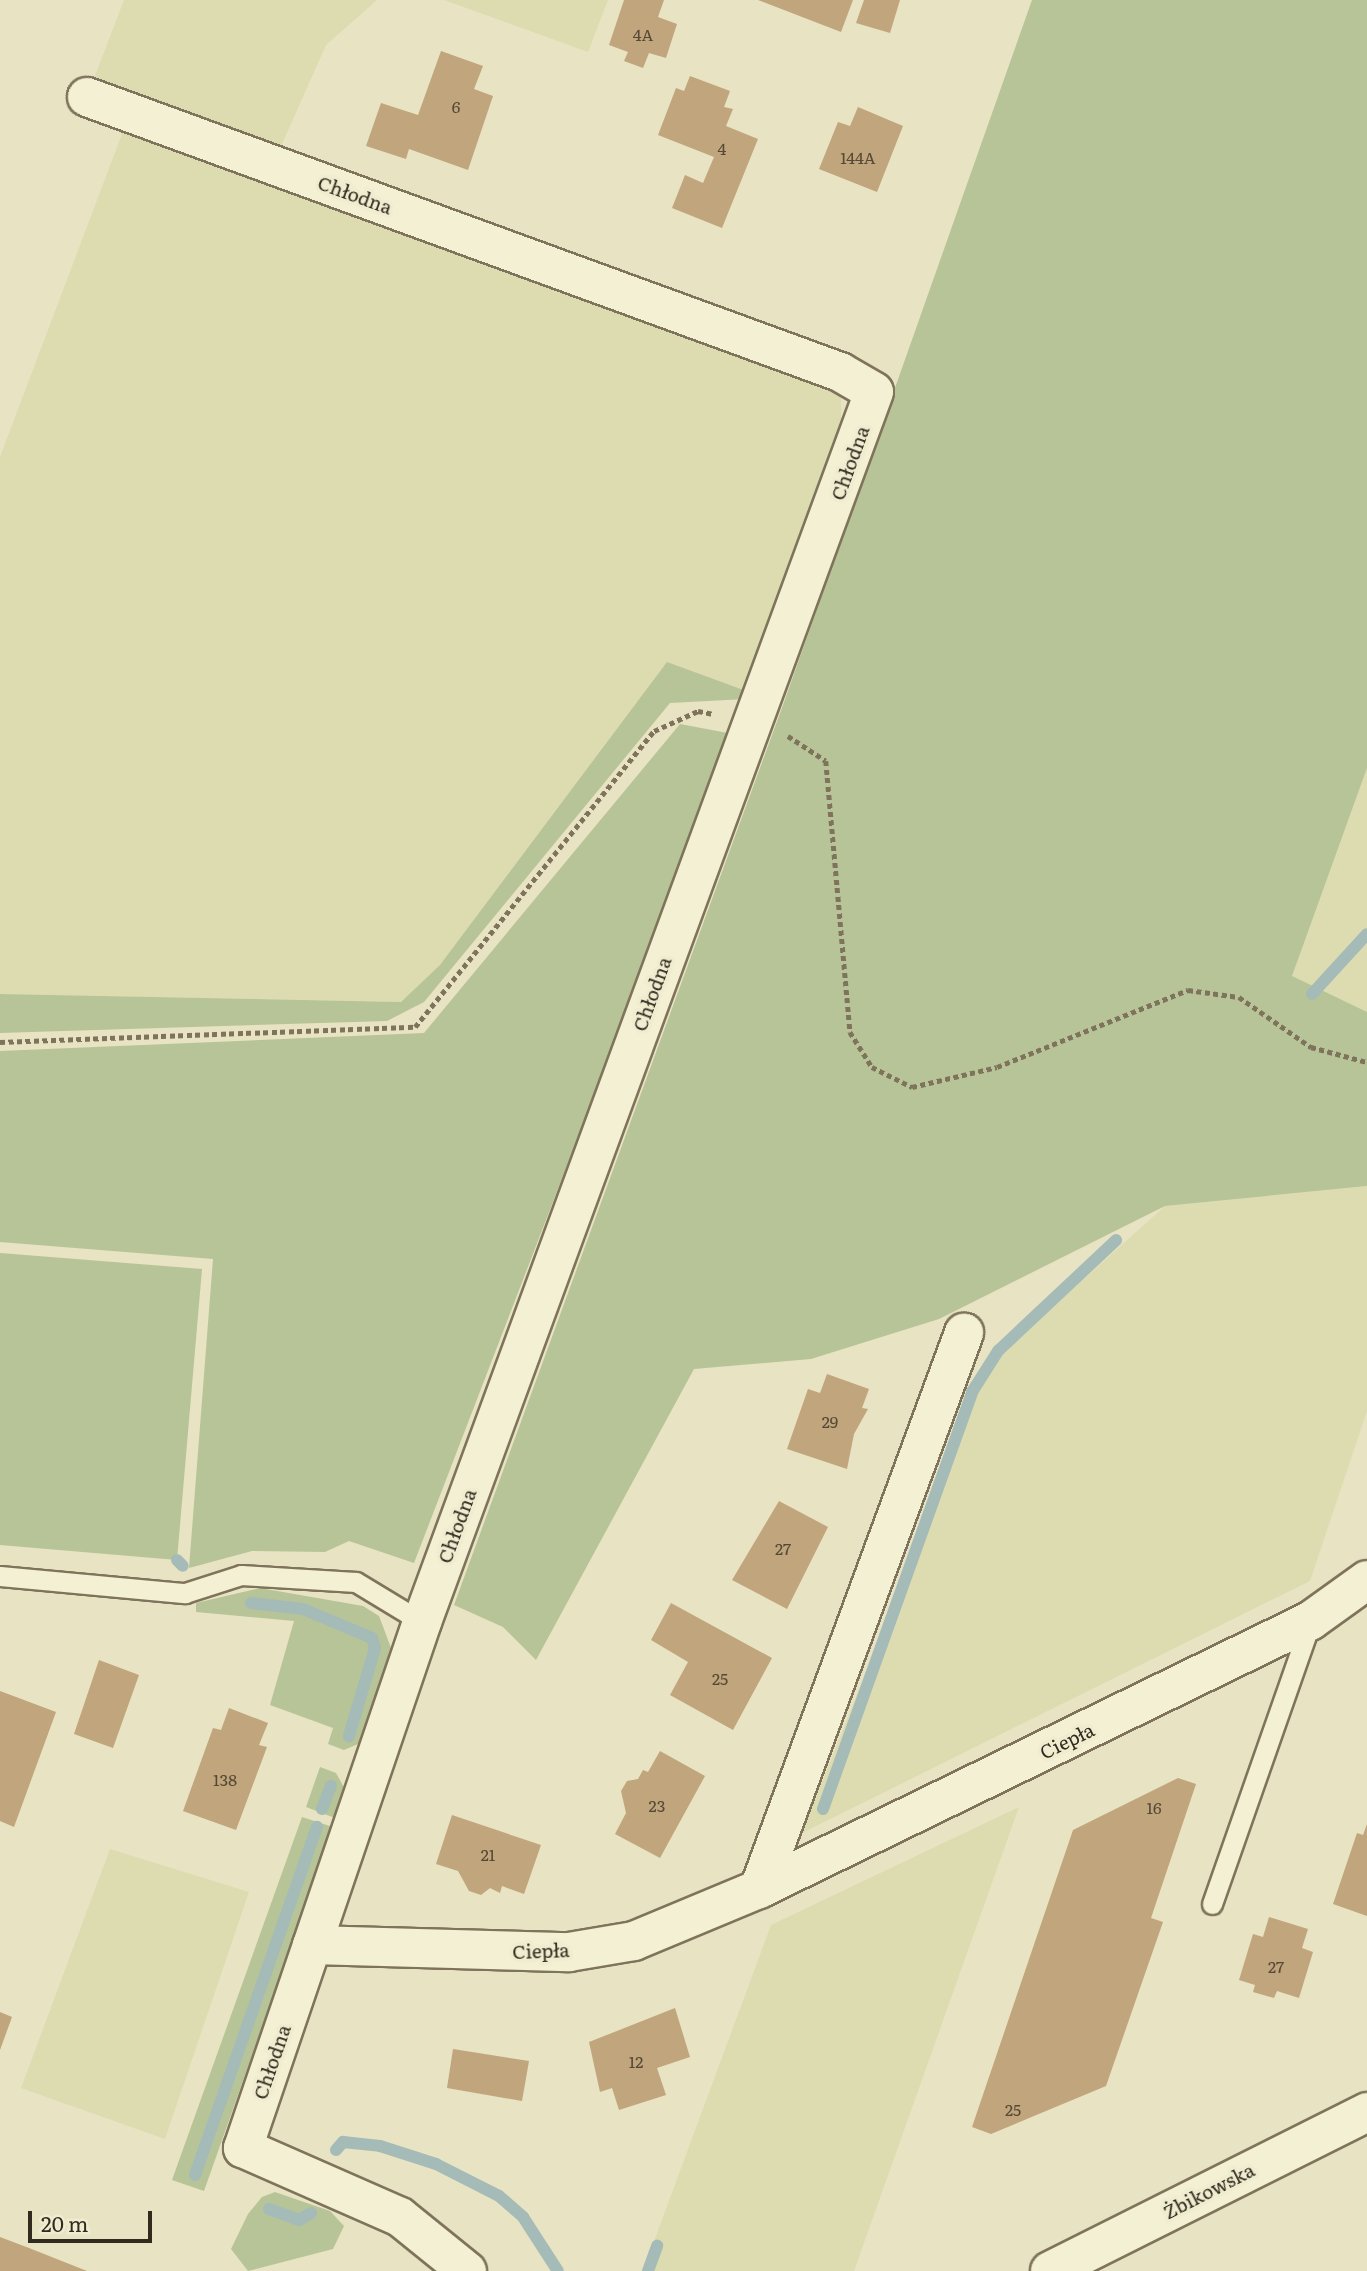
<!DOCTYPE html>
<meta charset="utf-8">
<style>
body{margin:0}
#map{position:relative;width:1367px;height:2271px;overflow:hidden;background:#e8e3c2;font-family:Literata,serif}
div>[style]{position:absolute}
.farmland>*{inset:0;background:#dcdcb0}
.green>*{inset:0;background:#b7c497}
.stream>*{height:12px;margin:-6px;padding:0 6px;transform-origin:6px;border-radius:6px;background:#a4bbb8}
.building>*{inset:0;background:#c1a57c}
.path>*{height:4.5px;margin-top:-2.25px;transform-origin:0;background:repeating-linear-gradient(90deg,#7f745b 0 5px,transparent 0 8.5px)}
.roads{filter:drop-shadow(2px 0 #7f745b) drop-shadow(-2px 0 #7f745b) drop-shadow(0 2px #7f745b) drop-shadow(0 -2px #7f745b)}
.lane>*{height:19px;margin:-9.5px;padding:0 9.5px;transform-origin:9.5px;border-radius:9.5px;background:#f4f0d4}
.street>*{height:38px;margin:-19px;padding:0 19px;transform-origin:19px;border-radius:19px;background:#f4f0d4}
.secondary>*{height:38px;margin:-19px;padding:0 19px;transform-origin:19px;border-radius:19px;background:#f4f0d4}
span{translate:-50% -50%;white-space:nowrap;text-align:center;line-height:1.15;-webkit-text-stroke:7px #f0ecd0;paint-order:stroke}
.number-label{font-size:16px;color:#554936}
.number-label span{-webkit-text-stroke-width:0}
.street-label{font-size:19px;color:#312a1e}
.scale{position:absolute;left:28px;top:2211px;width:124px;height:32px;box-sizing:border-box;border:4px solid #312a1e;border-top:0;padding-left:9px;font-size:21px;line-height:24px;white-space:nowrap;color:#312a1e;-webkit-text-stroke:5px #f0ecd0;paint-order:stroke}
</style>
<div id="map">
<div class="farmland">
<i style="clip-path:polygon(124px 0,377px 0,326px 45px,278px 153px,91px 86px)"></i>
<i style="clip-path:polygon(444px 0,608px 0,588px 52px)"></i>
<i style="clip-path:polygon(125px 126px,841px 386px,841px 432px,749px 692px,667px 663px,440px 966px,401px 1002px,0 994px,0 457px)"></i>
<i style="clip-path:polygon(1367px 768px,1367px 1012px,1364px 1013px,1291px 977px)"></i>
<i style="clip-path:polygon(1367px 1186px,1367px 1411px,1310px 1581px,802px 1833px,987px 1366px,1165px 1206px)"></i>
<i style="clip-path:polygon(1019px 1807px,854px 2271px,643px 2271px,771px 1925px)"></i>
<i style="clip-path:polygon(110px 1849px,249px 1892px,165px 2139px,21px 2088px)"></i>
</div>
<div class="green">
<i style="clip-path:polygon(1032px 0,1367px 0,1367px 768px,1292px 976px,1367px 1012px,1367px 1186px,1165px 1206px,939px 1319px,811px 1359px,694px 1369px,536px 1660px,503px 1627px,454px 1605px,783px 705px)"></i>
<i style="clip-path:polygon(667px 662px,749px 692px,746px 699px,670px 703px,424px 1002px,387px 1021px,0 1033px,0 994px,401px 1002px,440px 965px)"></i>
<i style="clip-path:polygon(680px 724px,733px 734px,414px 1563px,349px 1541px,325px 1552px,252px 1551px,189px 1568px,213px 1259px,0 1242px,0 1051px,424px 1033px)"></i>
<i style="clip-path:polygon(0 1253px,202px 1269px,177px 1560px,0 1545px)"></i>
<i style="clip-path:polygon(260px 1588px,363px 1606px,379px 1616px,394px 1656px,365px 1741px,344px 1750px,328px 1744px,333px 1728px,270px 1705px,294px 1621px,196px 1612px,196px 1603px)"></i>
<i style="clip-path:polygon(320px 1767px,336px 1773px,346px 1791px,335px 1818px,306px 1807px)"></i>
<i style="clip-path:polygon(302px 1817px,333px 1827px,204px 2191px,172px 2180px)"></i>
<i style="clip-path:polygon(275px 2192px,330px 2211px,344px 2226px,333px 2249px,248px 2271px,231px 2249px,248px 2214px,262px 2197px)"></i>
</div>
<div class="stream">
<i style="left:1312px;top:994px;width:81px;rotate:-47.5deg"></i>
<i style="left:177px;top:1560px;width:8px;rotate:45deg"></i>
<i style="left:251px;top:1603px;width:52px;rotate:6.6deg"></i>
<i style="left:303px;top:1609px;width:75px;rotate:22.8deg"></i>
<i style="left:372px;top:1638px;width:10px;rotate:73deg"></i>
<i style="left:375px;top:1648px;width:92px;rotate:106.5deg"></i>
<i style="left:322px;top:1809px;width:25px;rotate:-69deg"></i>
<i style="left:823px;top:1809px;width:443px;rotate:-70.3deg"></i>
<i style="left:972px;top:1392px;width:49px;rotate:-57.6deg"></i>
<i style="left:998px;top:1351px;width:162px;rotate:-43.2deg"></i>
<i style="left:336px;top:2150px;width:11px;rotate:-49deg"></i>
<i style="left:343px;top:2142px;width:37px;rotate:6deg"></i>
<i style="left:380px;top:2146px;width:59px;rotate:17.8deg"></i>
<i style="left:436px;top:2164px;width:71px;rotate:26.9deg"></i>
<i style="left:499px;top:2196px;width:32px;rotate:41deg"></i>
<i style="left:523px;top:2217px;width:64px;rotate:57.1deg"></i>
<i style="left:195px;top:2175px;width:369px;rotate:-70.7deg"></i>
<i style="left:269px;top:2209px;width:32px;rotate:20deg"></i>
<i style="left:299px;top:2220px;width:14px;rotate:-30deg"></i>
<i style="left:648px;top:2271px;width:27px;rotate:-70deg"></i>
</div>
<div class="building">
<i style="clip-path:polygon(624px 0,664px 0,658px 17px,677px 24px,666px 58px,649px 53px,643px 68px,624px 61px,628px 52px,609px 45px)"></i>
<i style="clip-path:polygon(758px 0,853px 0,841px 32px)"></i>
<i style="clip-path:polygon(864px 0,900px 0,890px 33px,856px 23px)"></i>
<i style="clip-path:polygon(441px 51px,483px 66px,474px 89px,493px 96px,468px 170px,409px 149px,406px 159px,366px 146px,381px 103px,418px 115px)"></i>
<i style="clip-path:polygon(690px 76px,730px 91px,724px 107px,733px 109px,726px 126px,758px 139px,722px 228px,672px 208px,685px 175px,703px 183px,714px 157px,658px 135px,676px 88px,684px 91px)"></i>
<i style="clip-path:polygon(858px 107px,903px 126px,877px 192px,819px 169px,838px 122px,850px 126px)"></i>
<i style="clip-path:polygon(827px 1374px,869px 1389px,862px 1408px,868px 1409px,854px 1434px,847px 1469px,787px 1449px,808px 1389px,820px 1393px)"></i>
<i style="clip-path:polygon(779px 1501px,828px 1527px,787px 1609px,732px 1580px)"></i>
<i style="clip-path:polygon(671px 1603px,772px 1658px,733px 1730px,670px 1695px,688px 1662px,651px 1640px)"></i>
<i style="clip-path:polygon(99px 1660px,139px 1675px,113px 1748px,74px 1734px)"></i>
<i style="clip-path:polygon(0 1691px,56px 1712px,14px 1827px,0 1821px)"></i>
<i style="clip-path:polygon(229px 1708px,268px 1723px,259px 1745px,267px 1747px,236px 1830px,183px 1811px,213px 1728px,221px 1730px)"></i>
<i style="clip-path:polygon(660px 1751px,705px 1776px,660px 1858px,615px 1834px,626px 1813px,621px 1791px,627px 1781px,638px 1779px,643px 1770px,648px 1772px)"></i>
<i style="clip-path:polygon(1178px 1778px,1196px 1784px,1151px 1918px,1163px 1922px,1106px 2086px,991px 2134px,972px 2127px,1073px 1830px)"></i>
<i style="clip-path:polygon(452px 1815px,541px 1845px,524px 1894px,502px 1886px,500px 1893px,490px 1888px,481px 1895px,469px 1891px,458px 1871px,436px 1864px)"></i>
<i style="clip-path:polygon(1367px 1824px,1367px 1916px,1333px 1904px,1357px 1833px,1363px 1835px)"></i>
<i style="clip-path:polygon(1269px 1917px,1308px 1929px,1302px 1948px,1313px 1952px,1299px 1998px,1277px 1991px,1274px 1998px,1253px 1992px,1255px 1985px,1239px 1980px,1253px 1934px,1263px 1937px)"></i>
<i style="clip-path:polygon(675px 2008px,690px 2057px,657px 2068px,666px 2095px,619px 2110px,612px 2088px,600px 2092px,589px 2042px)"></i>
<i style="clip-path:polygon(0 2012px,12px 2017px,0 2050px)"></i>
<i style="clip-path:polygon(453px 2049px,529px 2061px,522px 2101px,447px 2088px)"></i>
<i style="clip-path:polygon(0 2237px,29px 2248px,87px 2271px,0 2271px)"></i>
</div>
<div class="path">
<i style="left:788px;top:736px;width:45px;rotate:33.3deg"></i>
<i style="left:826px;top:761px;width:272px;rotate:84.9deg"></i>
<i style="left:850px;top:1032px;width:41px;rotate:57.8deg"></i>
<i style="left:872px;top:1067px;width:45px;rotate:26.6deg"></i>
<i style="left:912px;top:1087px;width:87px;rotate:-13.2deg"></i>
<i style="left:997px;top:1067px;width:206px;rotate:-22deg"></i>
<i style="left:1188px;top:990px;width:51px;rotate:7.8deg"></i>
<i style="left:1239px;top:997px;width:88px;rotate:34.8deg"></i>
<i style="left:1311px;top:1047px;width:58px;rotate:15deg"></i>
<i style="left:0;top:1042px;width:415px;rotate:-2.1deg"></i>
<i style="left:415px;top:1027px;width:380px;rotate:-51.1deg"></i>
<i style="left:654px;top:731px;width:48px;rotate:-24.4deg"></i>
<i style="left:698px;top:711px;width:16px;rotate:11deg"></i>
</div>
<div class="roads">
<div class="lane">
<i style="left:0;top:1576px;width:186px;rotate:5.3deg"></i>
<i style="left:185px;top:1593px;width:59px;rotate:-17.8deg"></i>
<i style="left:241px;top:1575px;width:115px;rotate:3.5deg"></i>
<i style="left:356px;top:1582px;width:77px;rotate:31.2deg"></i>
<i style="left:1212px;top:1904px;width:297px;rotate:-70.7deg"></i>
</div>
<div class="street">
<i style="left:87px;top:97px;width:802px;rotate:20.06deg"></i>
<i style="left:840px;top:372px;width:39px;rotate:30deg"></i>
<i style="left:874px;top:392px;width:1310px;rotate:110.18deg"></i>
<i style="left:422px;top:1622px;width:556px;rotate:108.79deg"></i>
<i style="left:243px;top:2148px;width:171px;rotate:23.7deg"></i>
<i style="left:400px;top:2217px;width:86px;rotate:38.9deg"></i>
<i style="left:759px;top:1889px;width:613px;rotate:-25.94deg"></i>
<i style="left:1310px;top:1621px;width:70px;rotate:-35.7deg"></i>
<i style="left:312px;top:1945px;width:257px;rotate:1.6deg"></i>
<i style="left:569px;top:1952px;width:66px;rotate:-9.6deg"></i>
<i style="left:634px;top:1941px;width:135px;rotate:-22.6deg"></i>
<i style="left:759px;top:1889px;width:593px;rotate:-69.76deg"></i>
</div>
<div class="secondary">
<i style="left:1050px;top:2271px;width:355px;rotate:-26.6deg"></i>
</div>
</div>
<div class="number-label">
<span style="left:643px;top:34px">4A</span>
<span style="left:456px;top:106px">6</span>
<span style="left:722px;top:148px">4</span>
<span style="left:858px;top:157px">144A</span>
<span style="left:830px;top:1421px">29</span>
<span style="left:783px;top:1548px">27</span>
<span style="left:720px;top:1678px">25</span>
<span style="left:225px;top:1779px">138</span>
<span style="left:657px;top:1805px">23</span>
<span style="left:1154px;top:1807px">16</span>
<span style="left:488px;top:1854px">21</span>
<span style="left:1276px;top:1966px">27</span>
<span style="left:636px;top:2061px">12</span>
<span style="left:1013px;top:2109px">25</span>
</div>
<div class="street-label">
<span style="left:355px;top:195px;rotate:20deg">Chłodna</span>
<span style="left:850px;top:463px;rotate:-70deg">Chłodna</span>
<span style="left:652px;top:994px;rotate:-70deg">Chłodna</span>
<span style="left:457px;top:1526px;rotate:-70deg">Chłodna</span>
<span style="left:1067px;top:1741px;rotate:-26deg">Ciepła</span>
<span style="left:541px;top:1951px;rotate:-2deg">Ciepła</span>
<span style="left:272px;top:2062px;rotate:-71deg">Chłodna</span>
<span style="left:1209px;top:2191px;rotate:-27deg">Żbikowska</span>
</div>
<div class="scale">20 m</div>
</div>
